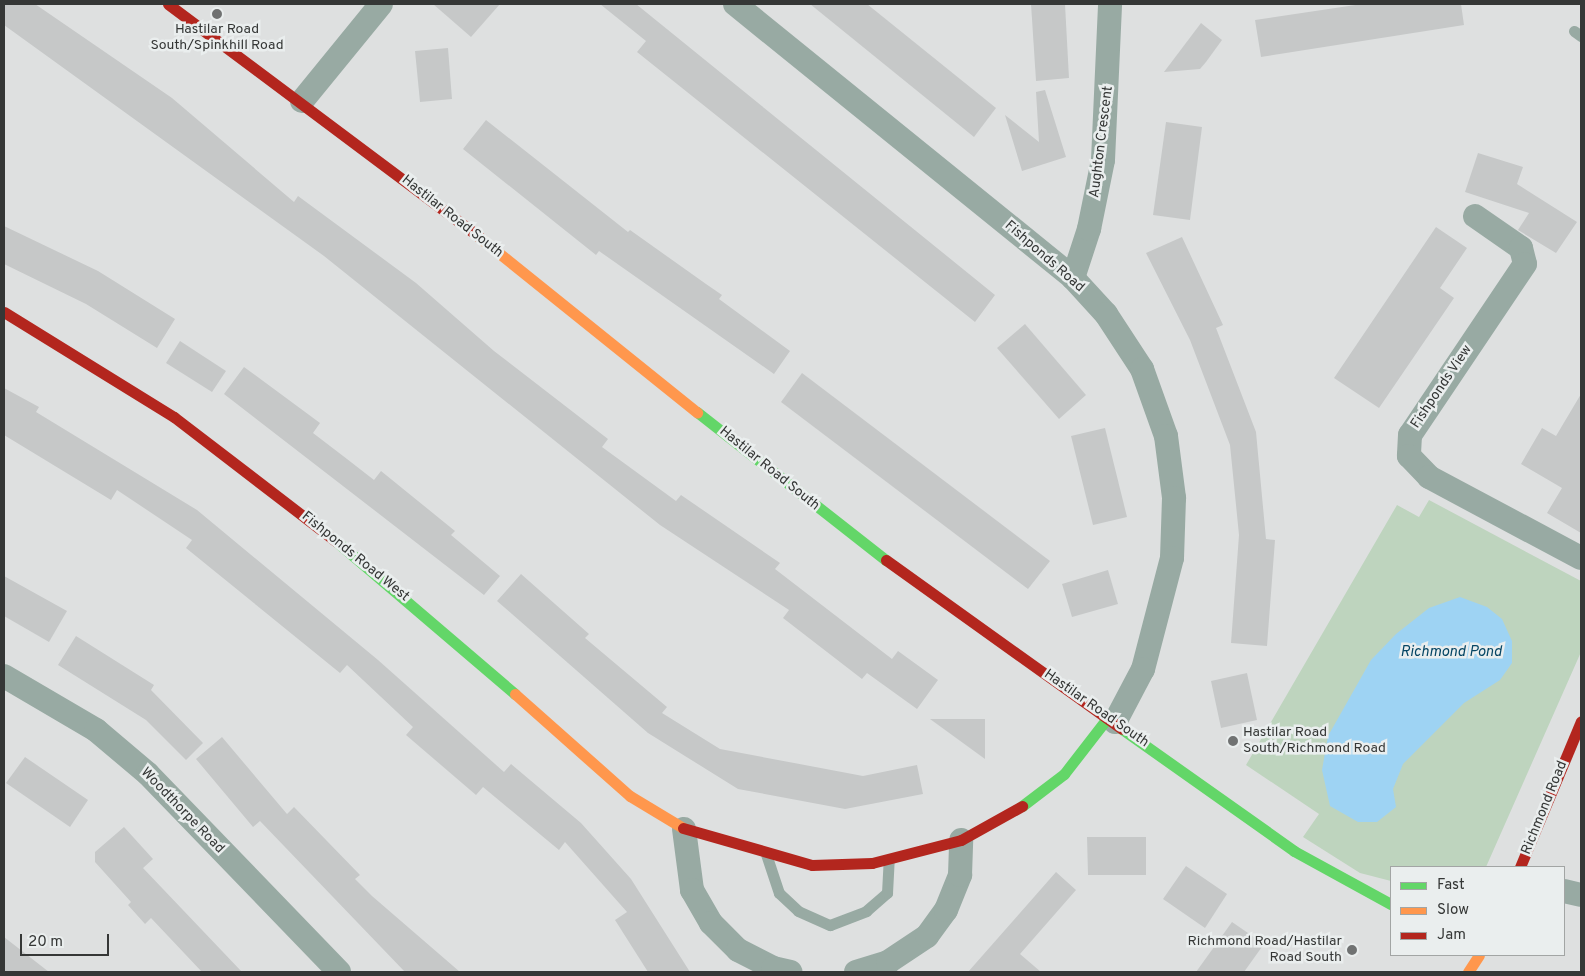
<!DOCTYPE html>
<style>
body{margin:0}
#map{position:relative;width:1585px;height:976px;overflow:hidden;background:#dee0e0;font-family:Overpass,sans-serif}
div>[style]{position:absolute}
.green>*{inset:0;background:#bed4be}
.water>*{inset:0;background:#9ed3f3}
.building>*{inset:0;background:#c6c8c8}
.lane>*{height:11px;margin:-5.5px;padding:0 5.5px;transform-origin:5.5px;border-radius:5.5px;background:#98aaa3}
.street>*{height:24px;margin:-12px;padding:0 12px;transform-origin:12px;border-radius:12px;background:#98aaa3}
.fast>*{height:11px;margin:-5.5px;padding:0 5.5px;transform-origin:5.5px;border-radius:5.5px;background:#63d668}
.slow>*{height:11px;margin:-5.5px;padding:0 5.5px;transform-origin:5.5px;border-radius:5.5px;background:#ff974d}
.jam>*{height:11px;margin:-5.5px;padding:0 5.5px;transform-origin:5.5px;border-radius:5.5px;background:#b3261e}
.dots>*{width:14px;height:14px;translate:-50% -50%;box-sizing:border-box;border:2px solid #eaeeee;border-radius:50%}
span{translate:-50% -50%;white-space:nowrap;text-align:center;line-height:1.15;-webkit-text-stroke:5px #eaeeee;paint-order:stroke}
.poi-label{font-size:14px;color:#353736}
.left{translate:0 -50%;text-align:left}
.right{translate:-100% -50%;text-align:right}
.street-label{font-size:14px;color:#353736}
.water-label{font-size:15px;color:#064664;font-style:italic}
.frame{position:absolute;inset:0;border:5px solid #353736;pointer-events:none}
.legend{position:absolute;left:1390px;top:866px;width:175px;height:90px;box-sizing:border-box;background:#eaeeee;border:1px solid #a2a5a4;margin:0;padding:6px 9px;list-style:none;font-size:15px;color:#353736}
.legend li{display:flex;align-items:center;gap:10px;height:25px}
.legend b{width:25px;border:1px solid #a2a5a4}
.scale{position:absolute;left:20px;top:934px;width:89px;height:22px;box-sizing:border-box;border:2px solid #353736;border-top:0;padding-left:6px;font-size:15px;line-height:18px;white-space:nowrap;color:#353736;-webkit-text-stroke:4px #eaeeee;paint-order:stroke}
</style>
<div id="map">
<div class="green">
<i style="clip-path:polygon(1429px 500px,1581px 581px,1581px 652px,1486px 867px,1391px 867px,1391px 881px,1360px 873px,1303px 837px,1319px 814px,1246px 765px,1397px 505px,1419px 517px)"></i>
</div>
<div class="water">
<i style="clip-path:polygon(1460px 597px,1487px 607px,1502px 619px,1512px 641px,1512px 663px,1500px 680px,1464px 703px,1403px 764px,1393px 789px,1396px 807px,1377px 822px,1358px 822px,1330px 806px,1322px 770px,1328px 736px,1371px 660px,1396px 634px,1429px 608px)"></i>
</div>
<div class="building">
<i style="clip-path:polygon(4px 4px,35px 4px,172px 98px,294px 202px,298px 196px,416px 283px,494px 351px,608px 439px,602px 447px,676px 501px,681px 495px,780px 563px,775px 569px,892px 659px,898px 651px,938px 680px,917px 709px,867px 673px,862px 679px,783px 618px,789px 610px,660px 525px,324px 256px,4px 25px)"></i>
<i style="clip-path:polygon(433px 4px,500px 4px,471px 37px)"></i>
<i style="clip-path:polygon(600px 4px,636px 4px,995px 295px,975px 322px,637px 52px,646px 41px)"></i>
<i style="clip-path:polygon(810px 4px,867px 4px,996px 108px,974px 137px)"></i>
<i style="clip-path:polygon(1031px 4px,1065px 4px,1069px 78px,1036px 81px)"></i>
<i style="clip-path:polygon(1362px 4px,1461px 4px,1464px 25px,1261px 57px,1255px 20px)"></i>
<i style="clip-path:polygon(1201px 23px,1222px 40px,1206px 62px,1200px 69px,1164px 72px)"></i>
<i style="clip-path:polygon(448px 48px,452px 99px,420px 102px,415px 51px)"></i>
<i style="clip-path:polygon(1045px 90px,1066px 157px,1022px 171px,1005px 115px,1039px 142px,1036px 92px)"></i>
<i style="clip-path:polygon(486px 120px,628px 232px,630px 230px,706px 284px,722px 295px,719px 299px,790px 351px,774px 374px,599px 251px,596px 255px,463px 149px)"></i>
<i style="clip-path:polygon(1166px 122px,1202px 127px,1190px 220px,1153px 215px)"></i>
<i style="clip-path:polygon(1478px 153px,1523px 167px,1517px 184px,1577px 222px,1556px 253px,1518px 230px,1529px 213px,1465px 192px)"></i>
<i style="clip-path:polygon(4px 226px,98px 271px,175px 319px,157px 348px,86px 304px,4px 264px)"></i>
<i style="clip-path:polygon(1436px 227px,1467px 248px,1440px 288px,1454px 298px,1379px 408px,1334px 378px)"></i>
<i style="clip-path:polygon(1182px 237px,1223px 325px,1216px 328px,1256px 432px,1266px 539px,1275px 540px,1267px 646px,1231px 643px,1239px 535px,1230px 445px,1190px 340px,1146px 253px)"></i>
<i style="clip-path:polygon(1025px 324px,1086px 395px,1059px 419px,997px 348px)"></i>
<i style="clip-path:polygon(180px 341px,226px 371px,212px 392px,166px 363px)"></i>
<i style="clip-path:polygon(244px 367px,320px 423px,313px 433px,347px 459px,374px 480px,381px 471px,455px 531px,451px 535px,500px 576px,484px 595px,224px 394px)"></i>
<i style="clip-path:polygon(802px 373px,1050px 561px,1028px 589px,781px 402px)"></i>
<i style="clip-path:polygon(4px 388px,39px 407px,36px 412px,197px 510px,378px 660px,504px 772px,511px 764px,581px 823px,631px 879px,690px 972px,648px 972px,615px 920px,627px 912px,565px 842px,559px 850px,483px 787px,476px 795px,406px 735px,413px 727px,347px 665px,340px 673px,186px 548px,192px 540px,117px 490px,111px 500px,4px 435px)"></i>
<i style="clip-path:polygon(1581px 394px,1581px 533px,1547px 513px,1562px 488px,1521px 464px,1542px 428px,1556px 436px)"></i>
<i style="clip-path:polygon(1105px 428px,1127px 517px,1093px 525px,1071px 436px)"></i>
<i style="clip-path:polygon(1108px 570px,1118px 604px,1072px 617px,1062px 584px)"></i>
<i style="clip-path:polygon(521px 574px,589px 634px,585px 638px,667px 707px,662px 713px,720px 749px,863px 776px,917px 765px,923px 794px,845px 809px,738px 789px,648px 733px,497px 601px)"></i>
<i style="clip-path:polygon(4px 576px,67px 611px,49px 642px,4px 616px)"></i>
<i style="clip-path:polygon(76px 636px,154px 685px,151px 690px,203px 743px,186px 760px,146px 720px,58px 665px)"></i>
<i style="clip-path:polygon(1247px 673px,1257px 720px,1221px 728px,1211px 681px)"></i>
<i style="clip-path:polygon(930px 719px,985px 719px,985px 759px)"></i>
<i style="clip-path:polygon(222px 737px,287px 814px,294px 807px,360px 875px,355px 879px,372px 896px,460px 972px,405px 972px,260px 821px,253px 827px,196px 759px)"></i>
<i style="clip-path:polygon(25px 757px,88px 800px,70px 827px,6px 783px)"></i>
<i style="clip-path:polygon(124px 827px,153px 859px,143px 868px,242px 972px,202px 972px,151px 918px,145px 924px,128px 905px,131px 902px,95px 862px,95px 852px)"></i>
<i style="clip-path:polygon(1087px 837px,1146px 837px,1146px 875px,1088px 875px)"></i>
<i style="clip-path:polygon(1186px 866px,1227px 894px,1205px 928px,1163px 899px)"></i>
<i style="clip-path:polygon(1056px 872px,1076px 890px,1020px 954px,1041px 972px,968px 972px)"></i>
<i style="clip-path:polygon(1232px 922px,1264px 944px,1244px 972px,1196px 972px)"></i>
<i style="clip-path:polygon(4px 937px,49px 972px,4px 972px)"></i>
</div>
<div class="lane">
<i style="left:1574px;top:31px;width:9px;rotate:36deg"></i>
<i style="left:766px;top:854px;width:41px;rotate:71.6deg"></i>
<i style="left:779px;top:893px;width:26px;rotate:43deg"></i>
<i style="left:798px;top:911px;width:35px;rotate:24deg"></i>
<i style="left:830px;top:925px;width:39px;rotate:-21deg"></i>
<i style="left:866px;top:911px;width:28px;rotate:-41deg"></i>
<i style="left:887px;top:893px;width:33px;rotate:-87deg"></i>
</div>
<div class="street">
<i style="left:735px;top:4px;width:435px;rotate:39deg"></i>
<i style="left:1073px;top:278px;width:49px;rotate:47.5deg"></i>
<i style="left:1106px;top:314px;width:66px;rotate:56.8deg"></i>
<i style="left:1142px;top:369px;width:71px;rotate:70.3deg"></i>
<i style="left:1166px;top:436px;width:63px;rotate:82.6deg"></i>
<i style="left:1174px;top:498px;width:60px;rotate:91.9deg"></i>
<i style="left:1172px;top:558px;width:115px;rotate:104.6deg"></i>
<i style="left:1143px;top:669px;width:60px;rotate:117.8deg"></i>
<i style="left:302px;top:101px;width:125px;rotate:-50.8deg"></i>
<i style="left:1475px;top:216px;width:56px;rotate:34.8deg"></i>
<i style="left:1521px;top:248px;width:16px;rotate:76deg"></i>
<i style="left:1525px;top:264px;width:206px;rotate:123.9deg"></i>
<i style="left:1410px;top:435px;width:21px;rotate:93deg"></i>
<i style="left:1409px;top:456px;width:29px;rotate:46deg"></i>
<i style="left:1429px;top:477px;width:172px;rotate:28.1deg"></i>
<i style="left:1073px;top:278px;width:52px;rotate:-71.9deg"></i>
<i style="left:1089px;top:229px;width:70px;rotate:-78.5deg"></i>
<i style="left:1103px;top:160px;width:156px;rotate:-87.4deg"></i>
<i style="left:4px;top:676px;width:107px;rotate:30.4deg"></i>
<i style="left:96px;top:730px;width:68px;rotate:40.2deg"></i>
<i style="left:148px;top:774px;width:275px;rotate:46deg"></i>
<i style="left:684px;top:829px;width:62px;rotate:82.5deg"></i>
<i style="left:692px;top:890px;width:38px;rotate:60deg"></i>
<i style="left:711px;top:923px;width:38px;rotate:45deg"></i>
<i style="left:738px;top:950px;width:39px;rotate:27deg"></i>
<i style="left:773px;top:968px;width:18px;rotate:13deg"></i>
<i style="left:1564px;top:891px;width:17px;rotate:13deg"></i>
<i style="left:856px;top:972px;width:34px;rotate:-17deg"></i>
<i style="left:888px;top:962px;width:47px;rotate:-33.7deg"></i>
<i style="left:927px;top:936px;width:32px;rotate:-54deg"></i>
<i style="left:946px;top:910px;width:38px;rotate:-68deg"></i>
<i style="left:960px;top:875px;width:35px;rotate:-88deg"></i>
</div>
<div class="fast">
<i style="left:697px;top:412px;width:240px;rotate:38.1deg"></i>
<i style="left:337px;top:542px;width:234px;rotate:40.5deg"></i>
<i style="left:1122px;top:729px;width:211px;rotate:35.3deg"></i>
<i style="left:1294px;top:851px;width:111px;rotate:28.7deg"></i>
<i style="left:1022px;top:806px;width:53px;rotate:-37.3deg"></i>
<i style="left:1064px;top:774px;width:72px;rotate:-52.3deg"></i>
</div>
<div class="slow">
<i style="left:479px;top:237px;width:280px;rotate:38.8deg"></i>
<i style="left:515px;top:694px;width:154px;rotate:41.6deg"></i>
<i style="left:630px;top:796px;width:62px;rotate:31.1deg"></i>
<i style="left:1468px;top:972px;width:20px;rotate:-57deg"></i>
</div>
<div class="jam">
<i style="left:168px;top:4px;width:389px;rotate:36.8deg"></i>
<i style="left:4px;top:312px;width:200px;rotate:31.7deg"></i>
<i style="left:174px;top:417px;width:205px;rotate:37.5deg"></i>
<i style="left:886px;top:560px;width:290px;rotate:35.6deg"></i>
<i style="left:683px;top:828px;width:134px;rotate:16deg"></i>
<i style="left:812px;top:865px;width:60px;rotate:-1.9deg"></i>
<i style="left:872px;top:863px;width:92px;rotate:-14.5deg"></i>
<i style="left:961px;top:840px;width:70px;rotate:-29.1deg"></i>
<i style="left:1520px;top:867px;width:158px;rotate:-67.3deg"></i>
</div>
<div class="dots">
<i style="left:217px;top:14px;background:#707272"></i>
<i style="left:1233px;top:741px;background:#707272"></i>
<i style="left:1352px;top:950px;background:#707272"></i>
</div>
<div class="poi-label">
<span style="left:217px;top:38px">Hastilar Road<br>South/Spinkhill Road</span>
<span class="left" style="left:1243px;top:741px">Hastilar Road<br>South/Richmond Road</span>
<span class="right" style="left:1342px;top:950px">Richmond Road/Hastilar<br>Road South</span>
</div>
<div class="street-label">
<span style="left:1102px;top:142px;rotate:-83deg">Aughton Crescent</span>
<span style="left:452px;top:217px;rotate:38deg">Hastilar Road South</span>
<span style="left:1044px;top:257px;rotate:41deg">Fishponds Road</span>
<span style="left:1442px;top:387px;rotate:-56deg">Fishponds View</span>
<span style="left:769px;top:469px;rotate:39deg">Hastilar Road South</span>
<span style="left:355px;top:557px;rotate:39deg">Fishponds Road West</span>
<span style="left:1096px;top:709px;rotate:35deg">Hastilar Road South</span>
<span style="left:1545px;top:808px;rotate:-68deg">Richmond Road</span>
<span style="left:182px;top:811px;rotate:46deg">Woodthorpe Road</span>
</div>
<div class="water-label">
<span style="left:1451px;top:653px">Richmond Pond</span>
</div>
<div class="frame"></div>
<ul class="legend">
<li><b style="height:6px;background:#63d668"></b>Fast</li>
<li><b style="height:6px;background:#ff974d"></b>Slow</li>
<li><b style="height:6px;background:#b3261e"></b>Jam</li>
</ul>
<div class="scale">20 m</div>
</div>
